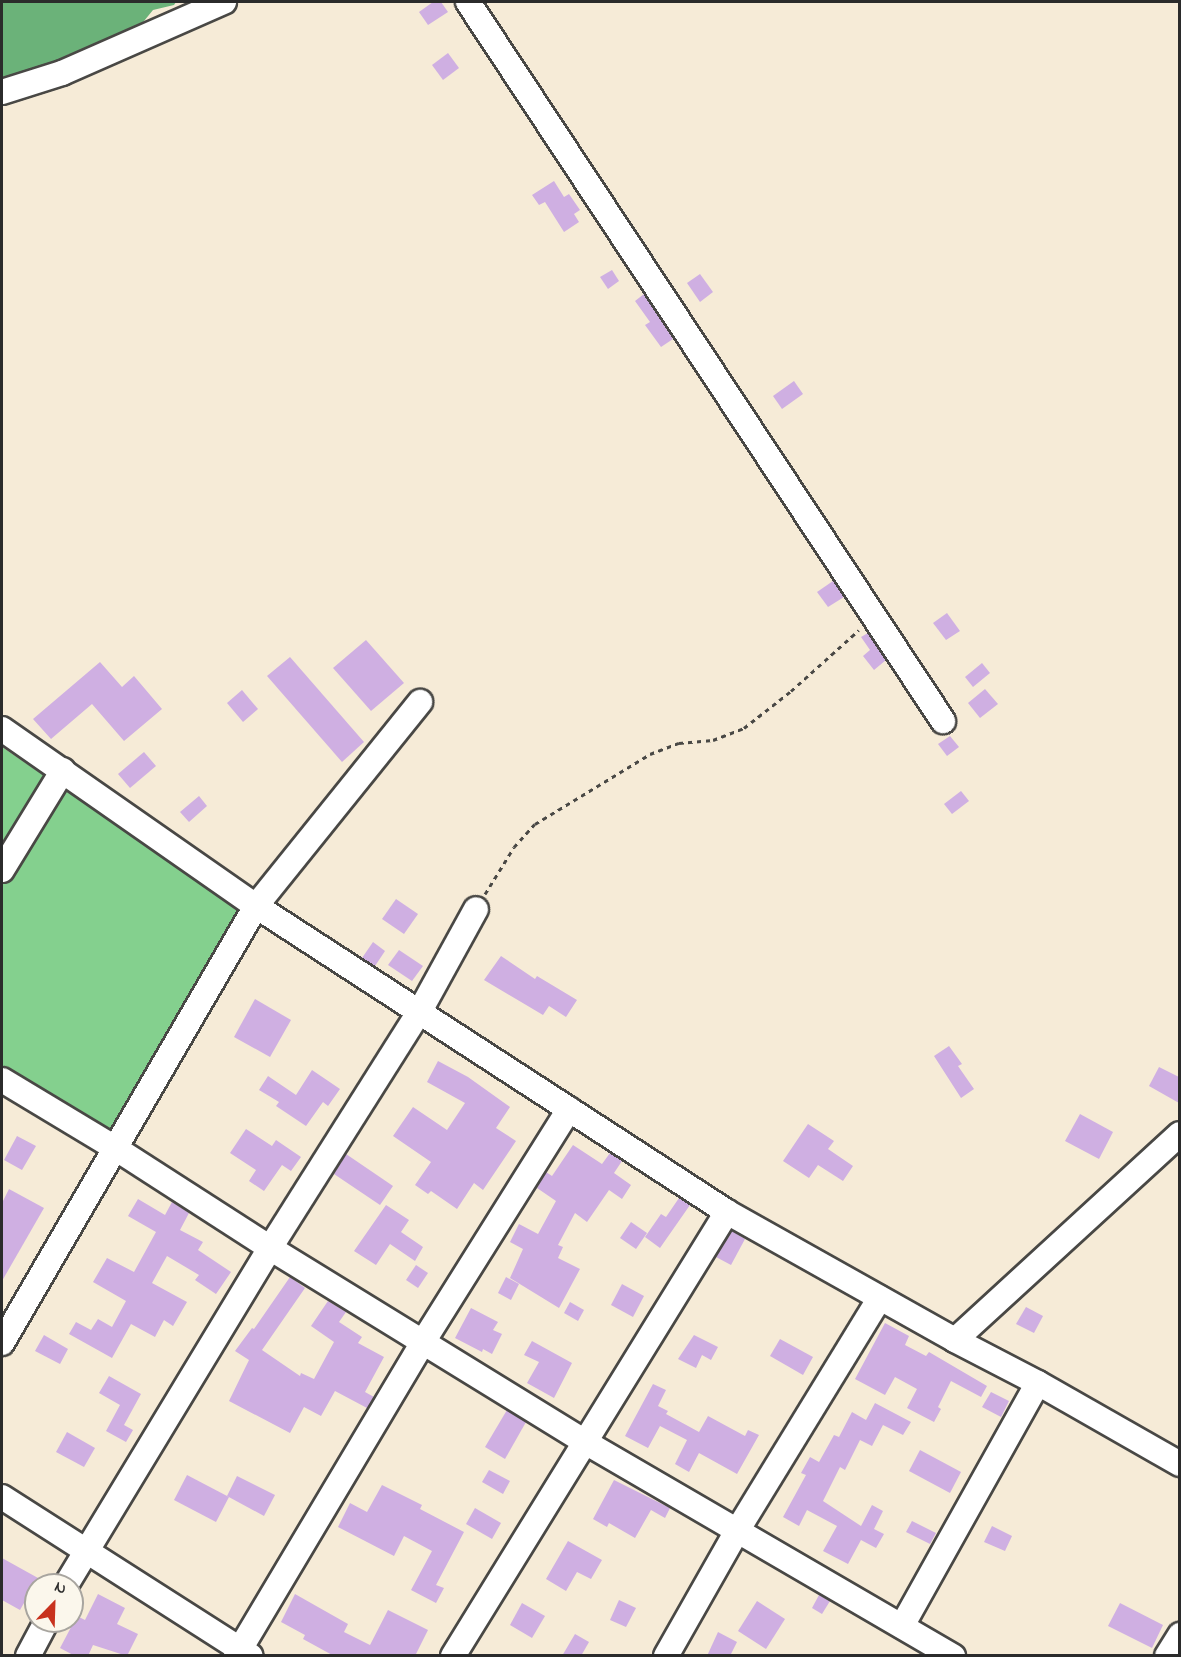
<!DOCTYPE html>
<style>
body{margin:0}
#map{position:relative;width:1181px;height:1657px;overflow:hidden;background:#f6ebd7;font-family:"Indie Flower",sans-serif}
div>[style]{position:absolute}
.green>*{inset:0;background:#84d08e}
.forest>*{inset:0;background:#6bb279}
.building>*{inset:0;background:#cfafe2}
.path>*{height:3px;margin-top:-1.5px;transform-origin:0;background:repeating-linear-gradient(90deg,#494845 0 4.5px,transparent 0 9px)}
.roads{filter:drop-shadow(2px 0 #494845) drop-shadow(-2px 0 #494845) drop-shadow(0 2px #494845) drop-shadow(0 -2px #494845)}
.minor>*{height:24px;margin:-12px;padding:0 12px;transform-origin:12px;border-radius:12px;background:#fff}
span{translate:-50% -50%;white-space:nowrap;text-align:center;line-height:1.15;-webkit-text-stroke:4.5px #fbf7ec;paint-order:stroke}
.frame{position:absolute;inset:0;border:3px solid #2b2b2b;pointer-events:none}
.north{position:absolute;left:24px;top:1573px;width:60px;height:60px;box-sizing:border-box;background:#fbf7ec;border:2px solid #a8a59f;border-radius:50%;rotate:23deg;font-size:16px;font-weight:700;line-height:24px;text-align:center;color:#2b2b2b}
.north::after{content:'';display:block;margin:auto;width:21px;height:27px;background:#c8321e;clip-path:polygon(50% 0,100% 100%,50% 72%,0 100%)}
</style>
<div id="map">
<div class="green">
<i style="clip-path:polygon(2px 747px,244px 911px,110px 1135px,2px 1072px)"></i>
</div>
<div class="forest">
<i style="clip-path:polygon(2px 2px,176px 2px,174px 5px,153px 10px,144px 21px,129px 32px,109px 38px,96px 48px,79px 55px,69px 54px,59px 61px,21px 76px,2px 77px)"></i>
</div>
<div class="building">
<i style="clip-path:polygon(433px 2px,441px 2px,448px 12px,428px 25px,419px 12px)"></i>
<i style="clip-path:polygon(448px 53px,459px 68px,443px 80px,432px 65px)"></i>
<i style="clip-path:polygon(554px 181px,564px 197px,569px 194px,580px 210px,574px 214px,579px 222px,564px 232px,545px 202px,539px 205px,532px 195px)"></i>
<i style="clip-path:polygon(612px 270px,619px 281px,608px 289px,600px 277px)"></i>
<i style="clip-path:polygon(700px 274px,713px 292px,700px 302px,687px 283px)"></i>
<i style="clip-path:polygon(644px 294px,673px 339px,661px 347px,645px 325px,650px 322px,635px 301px)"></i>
<i style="clip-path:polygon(794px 381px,803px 394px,782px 409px,773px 396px)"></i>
<i style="clip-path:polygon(833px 581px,844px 597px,828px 607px,817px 592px)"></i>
<i style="clip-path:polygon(947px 613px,960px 631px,946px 640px,933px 623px)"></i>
<i style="clip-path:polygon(868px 633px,886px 660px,874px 670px,863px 656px,870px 650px,861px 637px)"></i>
<i style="clip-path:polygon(366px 640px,404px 683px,371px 711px,333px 668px)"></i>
<i style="clip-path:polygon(290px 657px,364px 742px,342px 762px,267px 676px)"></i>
<i style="clip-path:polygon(100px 662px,122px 687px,134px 676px,162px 709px,124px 741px,92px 704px,51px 739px,33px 719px)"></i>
<i style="clip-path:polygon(982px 663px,990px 673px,973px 687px,965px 677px)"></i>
<i style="clip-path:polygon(985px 689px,998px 704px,980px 718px,968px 703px)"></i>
<i style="clip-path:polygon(242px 690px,258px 709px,243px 722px,227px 703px)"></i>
<i style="clip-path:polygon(950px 736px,959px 747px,947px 756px,938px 744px)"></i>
<i style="clip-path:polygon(144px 752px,156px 766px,130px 788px,118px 774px)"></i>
<i style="clip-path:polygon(961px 791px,969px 801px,952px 814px,944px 804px)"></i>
<i style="clip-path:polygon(199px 796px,207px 806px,189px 822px,180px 812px)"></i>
<i style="clip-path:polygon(396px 899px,418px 914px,404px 934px,382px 919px)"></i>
<i style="clip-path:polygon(373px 942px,385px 951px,375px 966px,362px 958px)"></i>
<i style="clip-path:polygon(399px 950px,423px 966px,412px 981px,388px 965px)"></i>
<i style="clip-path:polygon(501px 956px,535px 979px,537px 976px,577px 1000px,566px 1017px,549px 1006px,543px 1015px,484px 980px)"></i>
<i style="clip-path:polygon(255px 999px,291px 1020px,270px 1057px,234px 1037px)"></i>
<i style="clip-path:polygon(949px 1046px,962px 1064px,958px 1066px,974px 1089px,961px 1098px,934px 1056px)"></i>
<i style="clip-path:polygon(438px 1061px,468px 1077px,510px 1107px,496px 1128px,516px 1141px,483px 1190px,474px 1183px,457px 1209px,431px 1191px,428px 1194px,415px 1185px,431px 1162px,393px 1136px,413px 1107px,447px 1130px,465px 1103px,427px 1082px)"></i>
<i style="clip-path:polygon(1159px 1067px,1179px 1077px,1179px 1103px,1149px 1086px)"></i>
<i style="clip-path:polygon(312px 1070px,340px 1089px,328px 1106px,323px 1102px,306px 1126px,276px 1106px,279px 1102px,259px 1090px,268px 1076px,296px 1095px)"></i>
<i style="clip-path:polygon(1080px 1114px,1113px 1132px,1099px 1159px,1065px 1141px)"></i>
<i style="clip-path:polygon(808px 1124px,834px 1141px,828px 1149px,853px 1166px,843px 1181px,818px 1165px,809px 1178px,783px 1161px)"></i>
<i style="clip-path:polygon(246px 1129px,272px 1146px,276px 1140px,301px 1157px,291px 1171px,282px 1165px,264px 1191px,249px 1181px,256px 1170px,230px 1153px)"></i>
<i style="clip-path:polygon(17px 1136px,36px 1146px,22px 1170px,4px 1160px)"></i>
<i style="clip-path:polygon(573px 1145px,602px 1164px,610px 1153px,622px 1161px,614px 1173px,631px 1185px,622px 1199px,609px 1190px,587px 1222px,575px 1213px,558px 1245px,563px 1247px,558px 1258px,580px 1269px,559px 1308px,510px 1278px,523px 1249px,510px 1242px,519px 1224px,538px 1234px,556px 1201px,537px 1188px,546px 1172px,552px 1176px)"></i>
<i style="clip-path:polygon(346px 1154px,393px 1186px,380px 1205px,334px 1174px)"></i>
<i style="clip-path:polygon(9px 1189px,44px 1208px,2px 1281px,2px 1203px)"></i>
<i style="clip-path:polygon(679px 1198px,690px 1205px,660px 1248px,645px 1237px,661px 1214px,666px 1217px)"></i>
<i style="clip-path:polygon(138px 1199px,165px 1215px,172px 1202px,189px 1213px,180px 1230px,203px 1242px,198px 1250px,231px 1272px,216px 1294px,195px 1280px,199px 1275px,167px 1256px,152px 1283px,187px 1302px,173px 1326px,164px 1320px,155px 1337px,131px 1324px,112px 1358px,69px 1334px,76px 1322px,91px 1330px,98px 1319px,112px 1327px,126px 1301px,93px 1282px,107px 1258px,134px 1272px,156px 1232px,128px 1216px)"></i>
<i style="clip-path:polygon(386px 1205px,409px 1220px,401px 1232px,423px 1247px,415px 1261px,390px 1244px,376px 1265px,354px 1251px)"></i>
<i style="clip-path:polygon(631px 1222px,647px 1233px,636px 1249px,620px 1238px)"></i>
<i style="clip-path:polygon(732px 1231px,745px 1239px,731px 1265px,716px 1257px)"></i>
<i style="clip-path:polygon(416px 1265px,428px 1273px,418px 1288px,406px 1280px)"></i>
<i style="clip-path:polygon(290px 1277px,305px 1288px,262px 1350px,300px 1376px,301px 1373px,314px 1379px,334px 1342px,311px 1326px,328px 1301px,346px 1312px,339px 1322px,362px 1337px,358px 1343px,384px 1357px,365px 1392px,374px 1397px,367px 1408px,335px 1391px,321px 1416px,304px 1407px,290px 1433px,229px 1401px,249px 1360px,235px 1351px,252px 1328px,254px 1329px)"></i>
<i style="clip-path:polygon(506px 1277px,519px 1284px,511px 1300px,498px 1293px)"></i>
<i style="clip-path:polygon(622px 1284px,644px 1296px,633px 1317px,611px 1305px)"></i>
<i style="clip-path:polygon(570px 1302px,584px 1310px,578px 1321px,564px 1313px)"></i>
<i style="clip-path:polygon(1026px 1307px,1043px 1316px,1034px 1333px,1016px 1324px)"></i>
<i style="clip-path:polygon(471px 1308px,498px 1322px,493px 1330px,502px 1334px,492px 1354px,483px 1349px,482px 1352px,455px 1338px)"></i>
<i style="clip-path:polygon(885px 1323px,909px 1336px,905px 1345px,926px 1356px,929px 1352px,987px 1386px,981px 1397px,951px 1381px,938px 1407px,941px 1409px,934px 1422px,907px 1408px,917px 1389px,895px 1377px,885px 1395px,855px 1379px)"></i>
<i style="clip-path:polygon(44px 1335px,68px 1349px,60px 1364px,35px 1351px)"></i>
<i style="clip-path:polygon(694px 1335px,718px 1347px,711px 1360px,702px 1355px,696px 1368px,678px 1359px)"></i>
<i style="clip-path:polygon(780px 1339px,813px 1357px,803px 1375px,770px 1356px)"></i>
<i style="clip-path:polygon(532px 1341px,572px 1363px,554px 1398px,527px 1383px,539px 1362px,524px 1355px)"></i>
<i style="clip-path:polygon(109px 1376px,141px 1394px,124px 1425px,133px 1430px,126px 1442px,106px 1431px,120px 1405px,99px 1393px)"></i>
<i style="clip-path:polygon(653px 1384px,666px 1390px,658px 1406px,668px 1411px,666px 1414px,699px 1432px,708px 1416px,745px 1436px,748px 1430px,759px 1435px,737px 1474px,699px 1453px,689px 1472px,675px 1464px,687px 1440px,660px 1426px,648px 1448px,625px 1436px)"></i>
<i style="clip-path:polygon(991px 1392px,1009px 1401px,1001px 1417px,982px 1407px)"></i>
<i style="clip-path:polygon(875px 1403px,911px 1422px,903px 1435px,883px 1425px,872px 1446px,860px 1440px,845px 1470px,840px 1467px,823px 1501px,861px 1526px,872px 1505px,883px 1511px,874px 1529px,884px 1534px,876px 1548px,861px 1540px,848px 1564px,823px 1551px,837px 1526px,807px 1510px,799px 1526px,783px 1517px,806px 1475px,801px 1473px,810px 1457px,819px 1462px,834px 1435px,839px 1437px,852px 1412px,866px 1420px)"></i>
<i style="clip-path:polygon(507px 1410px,526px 1422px,505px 1459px,485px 1447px)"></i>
<i style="clip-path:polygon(67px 1432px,95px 1448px,84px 1467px,56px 1452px)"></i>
<i style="clip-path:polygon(920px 1450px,961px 1472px,950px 1493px,909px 1471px)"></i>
<i style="clip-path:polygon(489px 1470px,510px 1481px,503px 1494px,482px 1482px)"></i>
<i style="clip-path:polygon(187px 1475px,229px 1497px,216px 1522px,174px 1500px)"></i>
<i style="clip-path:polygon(237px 1476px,275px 1495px,264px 1516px,227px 1496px)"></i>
<i style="clip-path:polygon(614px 1480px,670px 1508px,665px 1518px,651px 1510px,635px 1538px,609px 1523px,607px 1527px,593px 1519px)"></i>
<i style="clip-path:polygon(382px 1485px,422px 1505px,420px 1509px,464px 1532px,436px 1585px,444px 1588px,436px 1603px,411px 1590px,432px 1551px,404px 1536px,394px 1556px,338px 1527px,350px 1503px,367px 1512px)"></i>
<i style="clip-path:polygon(475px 1508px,501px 1523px,492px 1539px,466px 1524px)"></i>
<i style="clip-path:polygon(912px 1521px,936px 1533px,930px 1544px,906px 1532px)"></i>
<i style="clip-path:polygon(992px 1526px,1012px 1536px,1005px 1551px,984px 1542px)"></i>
<i style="clip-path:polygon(568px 1541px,602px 1560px,591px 1579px,577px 1572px,566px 1591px,546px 1579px)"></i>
<i style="clip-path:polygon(2px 1558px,38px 1578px,20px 1610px,2px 1600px)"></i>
<i style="clip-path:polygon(98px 1594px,125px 1608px,117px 1624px,138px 1634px,127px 1656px,93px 1645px,88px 1656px,75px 1656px,60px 1648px,77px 1616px,85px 1620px)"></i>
<i style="clip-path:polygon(295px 1594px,348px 1624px,344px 1632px,370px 1645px,388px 1610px,428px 1630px,415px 1656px,334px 1656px,303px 1639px,305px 1635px,281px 1622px)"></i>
<i style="clip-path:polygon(819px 1595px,830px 1601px,822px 1614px,812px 1608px)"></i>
<i style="clip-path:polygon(619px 1600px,636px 1608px,626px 1627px,610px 1620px)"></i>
<i style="clip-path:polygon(757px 1601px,785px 1619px,766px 1649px,738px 1631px)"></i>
<i style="clip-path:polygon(522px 1603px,545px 1616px,532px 1638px,510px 1625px)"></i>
<i style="clip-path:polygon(1120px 1603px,1163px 1625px,1152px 1648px,1108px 1626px)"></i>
<i style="clip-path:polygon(718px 1632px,737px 1642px,730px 1656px,707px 1656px)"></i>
<i style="clip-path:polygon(575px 1634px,589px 1642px,581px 1656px,562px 1656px)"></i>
</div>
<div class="path">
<i style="left:485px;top:894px;width:55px;rotate:-58.3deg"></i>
<i style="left:514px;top:847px;width:31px;rotate:-48deg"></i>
<i style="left:535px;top:824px;width:135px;rotate:-31.3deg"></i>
<i style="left:650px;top:754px;width:31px;rotate:-21deg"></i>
<i style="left:679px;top:743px;width:34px;rotate:-5deg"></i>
<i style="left:713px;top:740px;width:33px;rotate:-21deg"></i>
<i style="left:744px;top:728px;width:60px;rotate:-38.2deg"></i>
<i style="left:791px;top:691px;width:91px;rotate:-41.9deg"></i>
</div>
<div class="roads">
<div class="minor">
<i style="left:468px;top:2px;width:862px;rotate:56.55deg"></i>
<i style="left:2px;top:92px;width:63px;rotate:-17.6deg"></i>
<i style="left:62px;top:73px;width:177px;rotate:-23.7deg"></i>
<i style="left:2px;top:729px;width:310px;rotate:34.9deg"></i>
<i style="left:256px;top:906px;width:562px;rotate:33.01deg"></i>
<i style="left:727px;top:1212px;width:261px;rotate:29.3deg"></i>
<i style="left:955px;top:1340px;width:93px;rotate:27.4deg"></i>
<i style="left:1038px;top:1383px;width:163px;rotate:29.7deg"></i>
<i style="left:2px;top:870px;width:117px;rotate:-58.6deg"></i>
<i style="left:2px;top:1080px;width:132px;rotate:31deg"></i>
<i style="left:115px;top:1148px;width:184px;rotate:32.8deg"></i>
<i style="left:270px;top:1248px;width:370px;rotate:31.6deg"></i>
<i style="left:585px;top:1442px;width:426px;rotate:30.2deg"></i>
<i style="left:955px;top:1340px;width:305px;rotate:-42.5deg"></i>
<i style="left:2px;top:1343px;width:505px;rotate:-59.83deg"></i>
<i style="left:256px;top:906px;width:262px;rotate:-51.2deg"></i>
<i style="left:2px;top:1497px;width:295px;rotate:32.6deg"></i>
<i style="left:66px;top:1585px;width:394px;rotate:-58.8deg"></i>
<i style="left:270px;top:1248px;width:280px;rotate:-57.7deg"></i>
<i style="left:420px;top:1011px;width:116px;rotate:-61.2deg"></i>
<i style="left:902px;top:1626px;width:278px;rotate:-60.8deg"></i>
<i style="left:28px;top:1656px;width:40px;rotate:-62deg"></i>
<i style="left:236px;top:1656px;width:365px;rotate:-59.2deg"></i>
<i style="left:423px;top:1342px;width:275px;rotate:-57.9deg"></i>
<i style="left:453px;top:1656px;width:522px;rotate:-58.32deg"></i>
<i style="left:666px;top:1656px;width:144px;rotate:-60.4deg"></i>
<i style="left:737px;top:1531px;width:273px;rotate:-58.5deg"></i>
<i style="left:1167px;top:1656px;width:25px;rotate:-58deg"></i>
</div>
</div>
<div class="frame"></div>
<div class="north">N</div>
</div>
